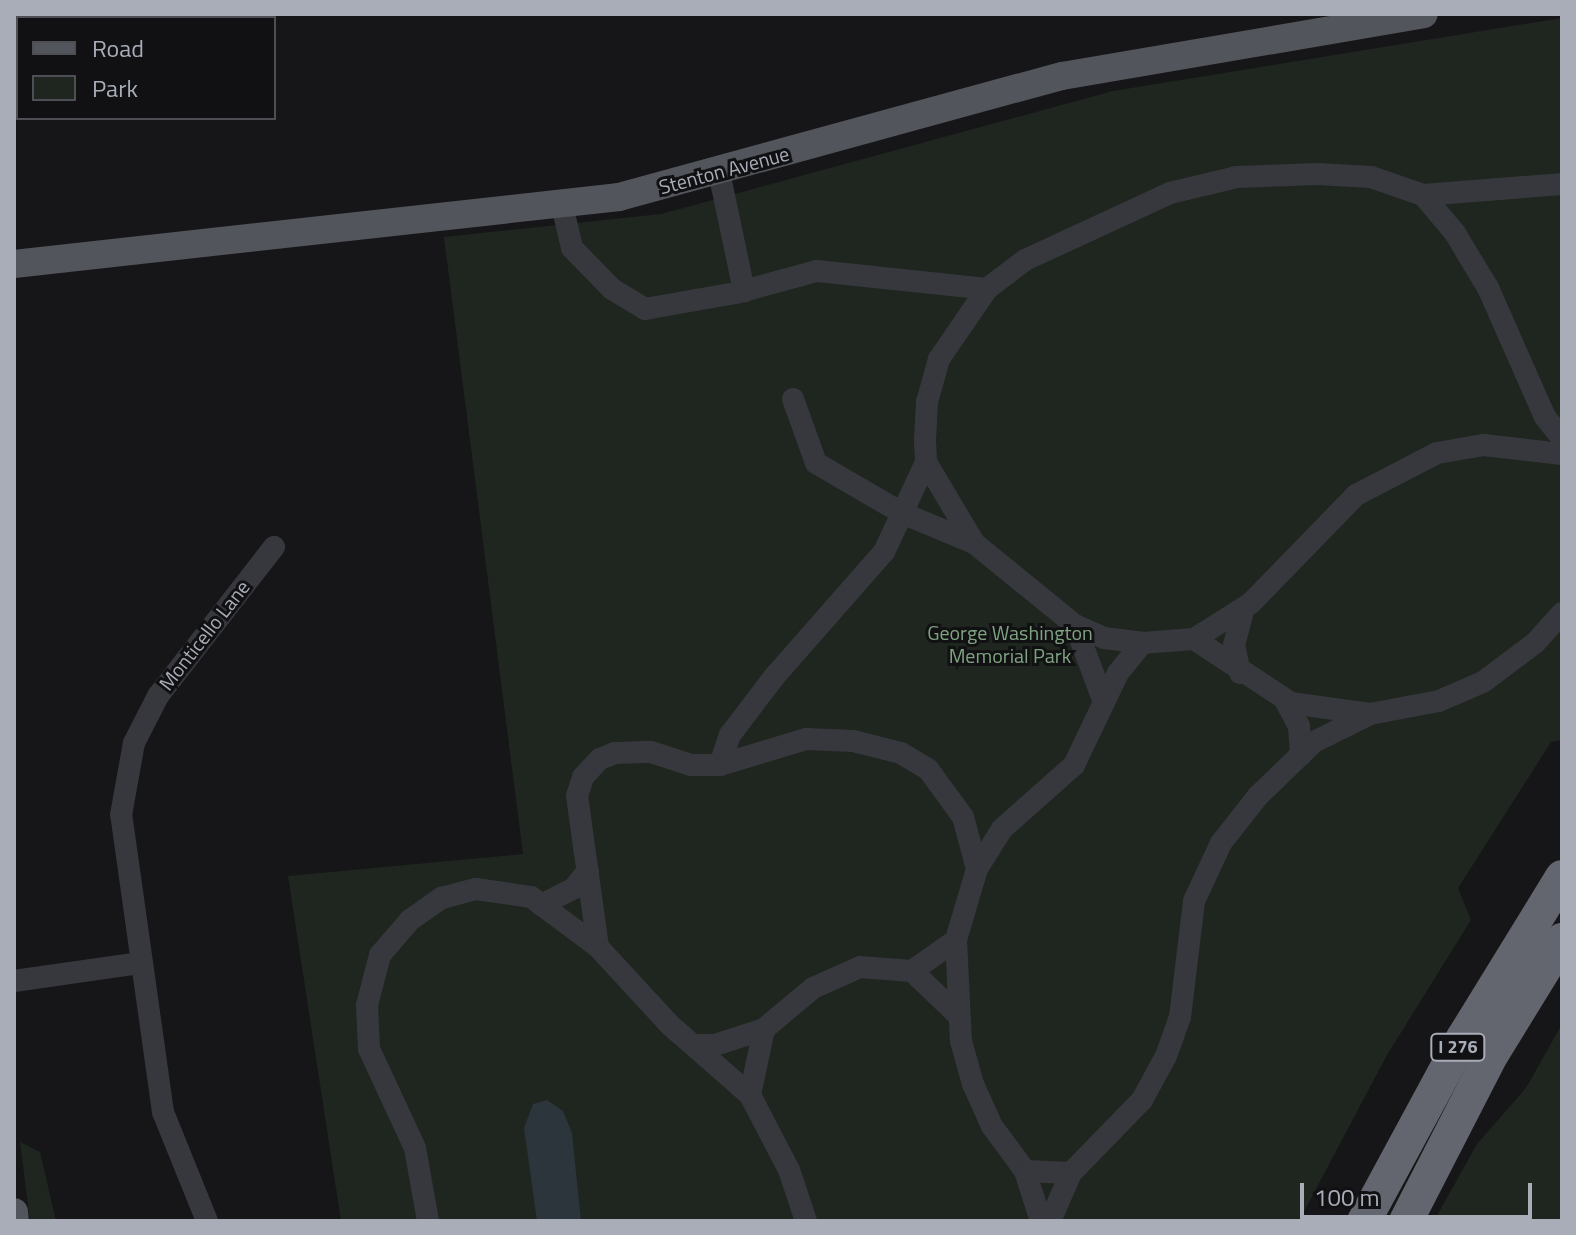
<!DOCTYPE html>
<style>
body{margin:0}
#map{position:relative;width:1576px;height:1235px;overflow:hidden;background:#161618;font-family:"Titillium Web",sans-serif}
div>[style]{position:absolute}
.green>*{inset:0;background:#1e261f}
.water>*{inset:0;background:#2c353c}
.minor>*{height:22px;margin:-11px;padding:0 11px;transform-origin:11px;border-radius:11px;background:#37383d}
.major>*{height:28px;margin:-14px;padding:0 14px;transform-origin:14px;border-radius:14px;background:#53555c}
.highway>*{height:34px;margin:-17px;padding:0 17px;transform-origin:17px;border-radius:17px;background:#63666e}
span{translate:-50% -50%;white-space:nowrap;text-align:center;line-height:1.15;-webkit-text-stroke:6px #111113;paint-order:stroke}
.shield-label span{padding:2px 6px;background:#111113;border:2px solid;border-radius:6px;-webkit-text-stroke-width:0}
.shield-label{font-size:18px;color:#a8adb8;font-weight:700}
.street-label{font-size:20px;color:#a8adb8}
.park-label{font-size:20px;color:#7fa381}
.frame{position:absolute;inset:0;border:16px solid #a8adb8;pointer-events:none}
.legend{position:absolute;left:16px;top:16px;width:260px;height:104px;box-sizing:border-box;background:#111113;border:2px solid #4d4f55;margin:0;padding:10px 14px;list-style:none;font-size:24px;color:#a8adb8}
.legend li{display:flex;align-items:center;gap:16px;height:40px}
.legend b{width:40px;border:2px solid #4d4f55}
.scale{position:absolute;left:1300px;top:1183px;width:232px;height:36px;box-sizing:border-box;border:4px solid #a8adb8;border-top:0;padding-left:10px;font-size:24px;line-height:28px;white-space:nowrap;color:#a8adb8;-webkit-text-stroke:6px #111113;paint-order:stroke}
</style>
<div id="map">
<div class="green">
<i style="clip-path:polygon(1562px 18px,1562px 740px,1551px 742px,1458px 888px,1471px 920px,1387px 1055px,1299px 1221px,341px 1221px,288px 876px,523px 854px,444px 237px,661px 214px,1113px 91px)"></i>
<i style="clip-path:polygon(1562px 1024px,1562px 1221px,1434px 1221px,1477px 1144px,1526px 1088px)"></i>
<i style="clip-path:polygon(20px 1142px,40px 1152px,56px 1221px,30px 1221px)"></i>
</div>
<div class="water">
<i style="clip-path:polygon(547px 1100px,563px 1111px,572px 1133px,581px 1221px,537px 1221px,524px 1128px,533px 1104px)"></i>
</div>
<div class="minor">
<i style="left:719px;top:172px;width:122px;rotate:78.1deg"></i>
<i style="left:1423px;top:195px;width:139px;rotate:-4.5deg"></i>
<i style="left:562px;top:205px;width:44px;rotate:76.9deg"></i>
<i style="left:572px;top:248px;width:57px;rotate:45.7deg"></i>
<i style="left:612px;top:289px;width:39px;rotate:31deg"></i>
<i style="left:645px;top:309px;width:92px;rotate:-10deg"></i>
<i style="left:736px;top:293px;width:84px;rotate:-15.2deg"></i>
<i style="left:817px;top:271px;width:171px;rotate:6deg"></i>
<i style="left:793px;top:399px;width:68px;rotate:70.2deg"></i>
<i style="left:816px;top:463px;width:99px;rotate:30.2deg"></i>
<i style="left:902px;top:513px;width:78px;rotate:22.6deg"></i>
<i style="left:1562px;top:438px;width:27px;rotate:-129deg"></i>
<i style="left:1545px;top:417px;width:141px;rotate:-113.8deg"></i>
<i style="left:1488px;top:288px;width:64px;rotate:-121deg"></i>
<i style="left:1455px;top:233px;width:50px;rotate:-130.1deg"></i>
<i style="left:1423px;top:195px;width:55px;rotate:-160.9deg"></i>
<i style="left:1371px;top:177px;width:54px;rotate:-176.8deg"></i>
<i style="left:1317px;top:174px;width:80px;rotate:177.9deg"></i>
<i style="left:1237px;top:177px;width:69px;rotate:166.6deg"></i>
<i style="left:1170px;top:193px;width:160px;rotate:155.2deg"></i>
<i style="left:1025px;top:260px;width:48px;rotate:142.7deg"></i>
<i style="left:987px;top:289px;width:85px;rotate:124.4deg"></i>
<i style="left:939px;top:359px;width:45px;rotate:105.6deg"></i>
<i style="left:927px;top:402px;width:39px;rotate:93deg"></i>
<i style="left:925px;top:441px;width:21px;rotate:87deg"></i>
<i style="left:926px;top:462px;width:94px;rotate:59.3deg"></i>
<i style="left:974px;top:543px;width:130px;rotate:39.1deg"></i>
<i style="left:1075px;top:625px;width:32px;rotate:24deg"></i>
<i style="left:1104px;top:638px;width:38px;rotate:7deg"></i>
<i style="left:1142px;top:643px;width:52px;rotate:-4.4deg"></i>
<i style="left:1194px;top:639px;width:67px;rotate:-32.3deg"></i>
<i style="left:1251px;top:603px;width:151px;rotate:-45.8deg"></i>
<i style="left:1356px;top:495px;width:91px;rotate:-27.4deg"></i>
<i style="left:1437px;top:453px;width:48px;rotate:-9.7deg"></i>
<i style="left:1484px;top:445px;width:79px;rotate:6.6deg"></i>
<i style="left:1075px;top:625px;width:82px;rotate:69.4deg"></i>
<i style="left:1194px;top:639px;width:116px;rotate:33.4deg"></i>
<i style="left:1291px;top:703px;width:80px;rotate:7.9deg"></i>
<i style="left:1370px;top:714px;width:70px;rotate:-10.7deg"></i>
<i style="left:1439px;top:701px;width:48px;rotate:-23.4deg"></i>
<i style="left:1483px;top:682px;width:65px;rotate:-36.9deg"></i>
<i style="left:1535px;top:643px;width:40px;rotate:-48deg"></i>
<i style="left:1240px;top:673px;width:29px;rotate:-102deg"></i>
<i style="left:1234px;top:645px;width:38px;rotate:-75deg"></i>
<i style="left:1285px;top:700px;width:30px;rotate:62deg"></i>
<i style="left:1299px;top:726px;width:29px;rotate:86deg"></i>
<i style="left:720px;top:765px;width:90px;rotate:-16.8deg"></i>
<i style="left:806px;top:739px;width:47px;rotate:2.4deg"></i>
<i style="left:853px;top:741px;width:49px;rotate:14deg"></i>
<i style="left:901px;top:753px;width:31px;rotate:31deg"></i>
<i style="left:928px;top:769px;width:59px;rotate:53.9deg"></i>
<i style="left:963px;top:817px;width:54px;rotate:74.9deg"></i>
<i style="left:977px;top:869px;width:74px;rotate:106.5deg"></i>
<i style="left:956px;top:940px;width:101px;rotate:87.2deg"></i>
<i style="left:961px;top:1041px;width:45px;rotate:74.4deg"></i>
<i style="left:973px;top:1084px;width:46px;rotate:65.7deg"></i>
<i style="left:992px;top:1126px;width:56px;rotate:53.7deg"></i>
<i style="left:1025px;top:1171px;width:52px;rotate:72.3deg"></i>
<i style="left:977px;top:869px;width:47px;rotate:-58deg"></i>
<i style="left:1002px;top:829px;width:96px;rotate:-41.6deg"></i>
<i style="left:1074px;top:765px;width:102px;rotate:-64.4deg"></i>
<i style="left:1118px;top:673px;width:38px;rotate:-51deg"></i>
<i style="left:541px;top:905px;width:37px;rotate:-27deg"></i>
<i style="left:574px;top:888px;width:22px;rotate:-51deg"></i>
<i style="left:912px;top:971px;width:64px;rotate:43.7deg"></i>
<i style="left:14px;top:981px;width:128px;rotate:-8.1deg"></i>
<i style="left:694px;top:1045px;width:21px"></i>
<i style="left:715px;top:1045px;width:52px;rotate:-18.1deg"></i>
<i style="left:764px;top:1029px;width:64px;rotate:-39.9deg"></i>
<i style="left:813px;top:988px;width:51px;rotate:-24.1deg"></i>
<i style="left:860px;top:967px;width:52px;rotate:4.4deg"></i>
<i style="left:912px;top:971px;width:54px;rotate:-35.2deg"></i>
<i style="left:750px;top:1095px;width:67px;rotate:-78deg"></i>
<i style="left:1025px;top:1171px;width:46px;rotate:2.5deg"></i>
<i style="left:207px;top:1221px;width:118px;rotate:-112deg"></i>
<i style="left:163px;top:1112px;width:300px;rotate:-98deg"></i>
<i style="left:121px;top:815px;width:73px;rotate:-79.8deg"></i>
<i style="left:134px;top:743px;width:53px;rotate:-62.9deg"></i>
<i style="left:158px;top:696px;width:189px;rotate:-52.1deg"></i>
<i style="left:428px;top:1221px;width:74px;rotate:-100.1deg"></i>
<i style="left:415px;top:1148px;width:109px;rotate:-114.9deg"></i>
<i style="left:369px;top:1049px;width:44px;rotate:-92.6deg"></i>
<i style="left:367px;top:1005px;width:52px;rotate:-75.4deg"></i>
<i style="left:380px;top:955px;width:46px;rotate:-49.4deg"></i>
<i style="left:410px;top:920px;width:39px;rotate:-35deg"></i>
<i style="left:442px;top:898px;width:35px;rotate:-15deg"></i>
<i style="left:476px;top:889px;width:56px;rotate:8.3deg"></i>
<i style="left:531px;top:897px;width:84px;rotate:36.7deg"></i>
<i style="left:806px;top:1221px;width:54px;rotate:-108.4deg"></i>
<i style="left:789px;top:1170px;width:85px;rotate:-117.5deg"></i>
<i style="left:750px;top:1095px;width:106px;rotate:-138.8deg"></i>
<i style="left:670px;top:1025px;width:106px;rotate:-132.7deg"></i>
<i style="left:598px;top:947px;width:152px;rotate:-97.9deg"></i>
<i style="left:577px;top:796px;width:20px;rotate:-72deg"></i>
<i style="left:583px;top:777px;width:25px;rotate:-47deg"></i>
<i style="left:600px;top:759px;width:16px;rotate:-22deg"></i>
<i style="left:615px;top:753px;width:36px;rotate:-2deg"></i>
<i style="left:651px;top:752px;width:42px;rotate:18deg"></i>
<i style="left:691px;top:765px;width:29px"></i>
<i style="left:720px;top:765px;width:32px;rotate:-72deg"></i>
<i style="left:730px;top:735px;width:73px;rotate:-52.8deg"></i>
<i style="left:774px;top:677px;width:167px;rotate:-48.7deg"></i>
<i style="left:884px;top:552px;width:99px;rotate:-65deg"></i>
<i style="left:1050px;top:1221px;width:52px;rotate:-66.4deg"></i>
<i style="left:1071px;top:1173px;width:102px;rotate:-45.8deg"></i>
<i style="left:1142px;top:1100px;width:50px;rotate:-61.4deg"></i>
<i style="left:1166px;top:1056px;width:41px;rotate:-70.3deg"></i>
<i style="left:1180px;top:1017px;width:117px;rotate:-83.1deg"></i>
<i style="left:1194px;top:901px;width:64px;rotate:-65deg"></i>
<i style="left:1221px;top:843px;width:60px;rotate:-51.8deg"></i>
<i style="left:1258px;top:796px;width:78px;rotate:-44deg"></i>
<i style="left:1314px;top:742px;width:63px;rotate:-26.6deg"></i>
</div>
<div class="major">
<i style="left:14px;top:264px;width:609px;rotate:-6.32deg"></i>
<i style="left:619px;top:197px;width:459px;rotate:-15.3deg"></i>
<i style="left:1062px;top:76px;width:367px;rotate:-9.7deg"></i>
<i style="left:14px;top:1212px;width:9px;rotate:84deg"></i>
</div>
<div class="highway">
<i style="left:1364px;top:1221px;width:208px;rotate:-61.6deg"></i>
<i style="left:1463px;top:1038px;width:189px;rotate:-58.4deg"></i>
<i style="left:1406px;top:1221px;width:188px;rotate:-62.8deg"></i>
<i style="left:1492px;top:1054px;width:134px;rotate:-58.4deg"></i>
</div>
<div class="shield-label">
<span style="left:1458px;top:1047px">I 276</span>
</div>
<div class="street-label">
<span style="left:724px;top:170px;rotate:-15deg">Stenton Avenue</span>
<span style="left:204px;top:635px;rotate:-52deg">Monticello Lane</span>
</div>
<div class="park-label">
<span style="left:1010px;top:644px">George Washington<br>Memorial Park</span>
</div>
<div class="frame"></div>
<ul class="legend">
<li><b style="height:10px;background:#53555c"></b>Road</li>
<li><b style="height:22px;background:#1e261f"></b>Park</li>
</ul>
<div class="scale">100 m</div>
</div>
